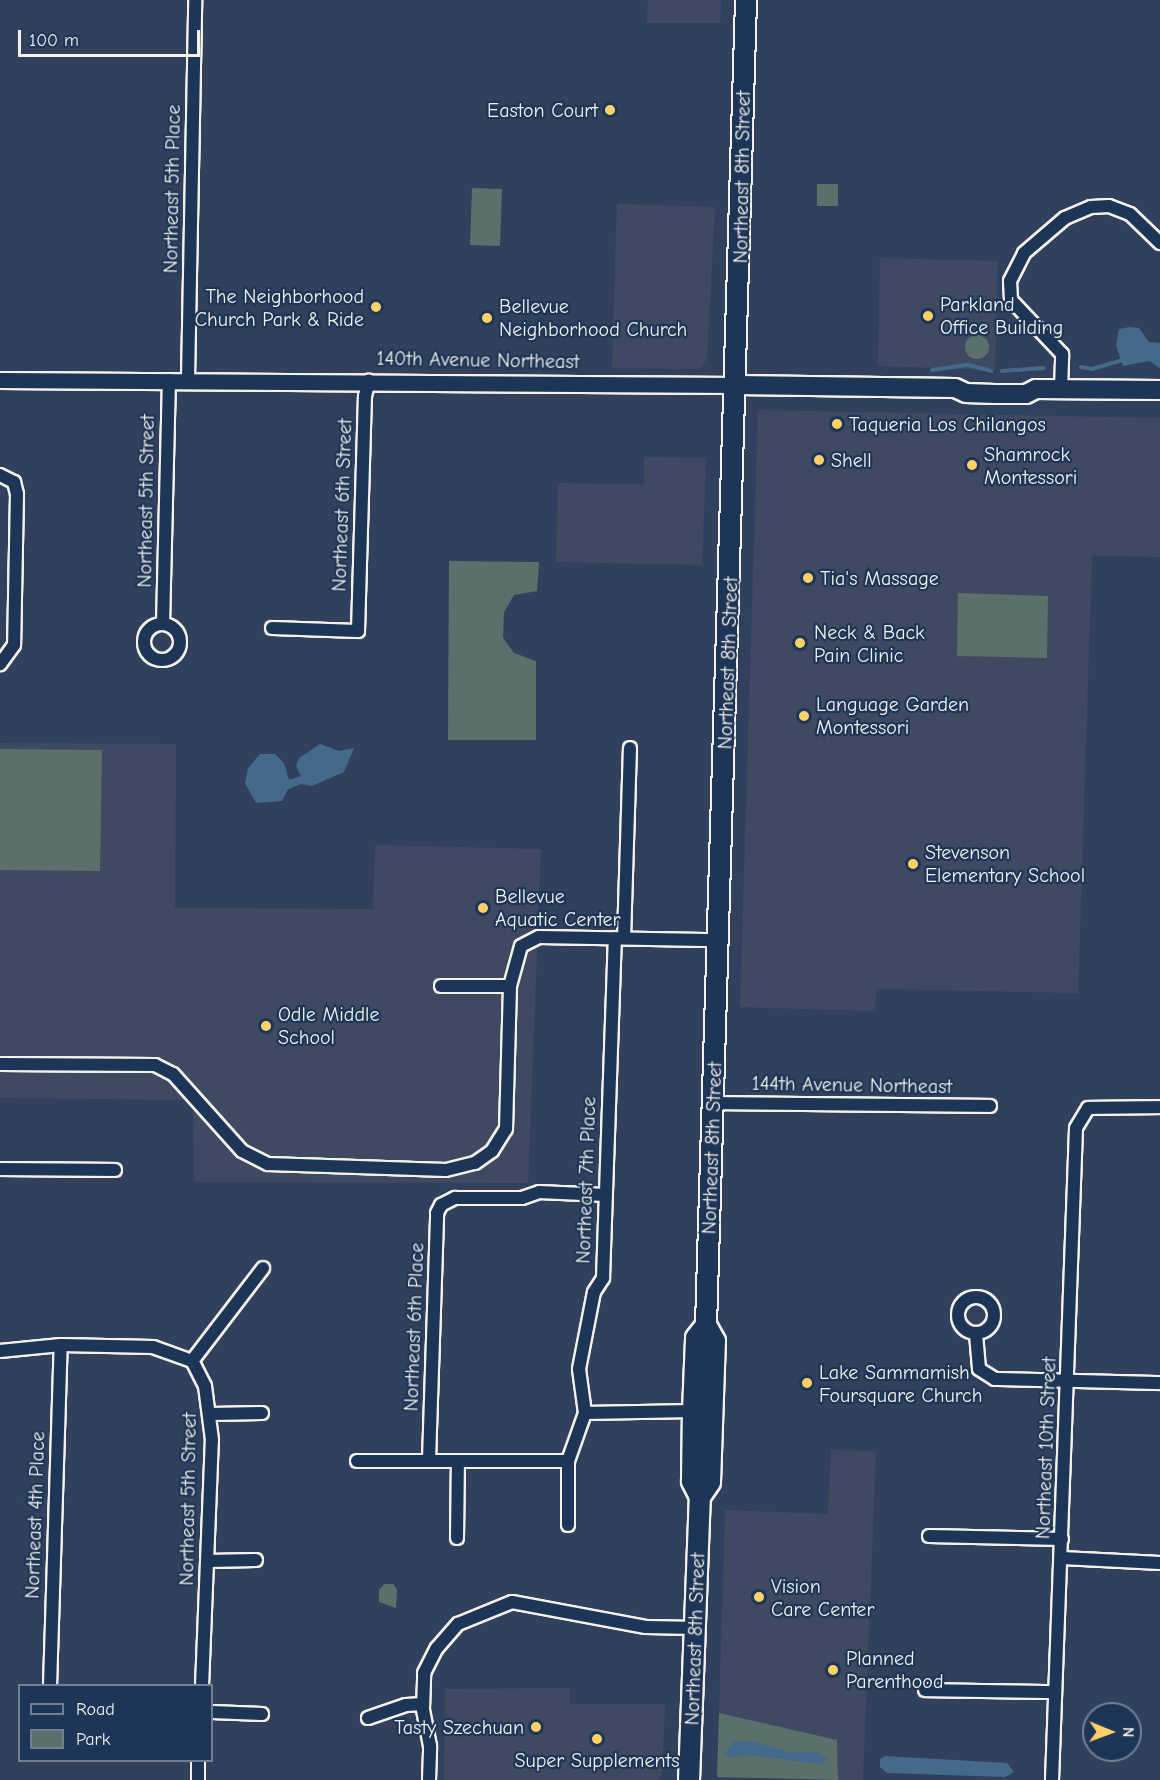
<!DOCTYPE html>
<style>
body{margin:0}
#map{position:relative;width:1160px;height:1780px;overflow:hidden;background:#31415d;font-family:"Comic Neue",sans-serif}
div>[style]{position:absolute}
.built>*{inset:0;background:#3f4a62}
.green>*{inset:0;background:#5c706b}
.round{border-radius:50%}
.water>*{inset:0;background:#436a8a}
.stream>*{height:4px;margin:-2px;padding:0 2px;transform-origin:2px;border-radius:2px;background:#436a8a}
.roads{filter:drop-shadow(2px 0 #f4f1e8) drop-shadow(-2px 0 #f4f1e8) drop-shadow(0 2px #f4f1e8) drop-shadow(0 -2px #f4f1e8)}
.minor>*{height:12px;margin:-6px;padding:0 6px;transform-origin:6px;border-radius:6px;background:#1d3557}
.minor>.ring{margin:-6px;padding:0;box-sizing:content-box;background:none;border:12px solid #1d3557;border-radius:50%}
.tertiary>*{height:15px;margin:-7.5px;padding:0 7.5px;transform-origin:7.5px;border-radius:7.5px;background:#1d3557}
.secondary>*{height:18px;margin:-9px;padding:0 9px;transform-origin:9px;border-radius:9px;background:#1d3557}
.primary>*{height:20px;margin:-10px;padding:0 10px;transform-origin:10px;border-radius:10px;background:#1d3557}
.dots>*{width:16px;height:16px;translate:-50% -50%;box-sizing:border-box;border:3px solid #1d3557;border-radius:50%}
span{translate:-50% -50%;white-space:nowrap;text-align:center;line-height:1.15;-webkit-text-stroke:4.5px #1d3557;paint-order:stroke}
.poi-label{font-size:20px;color:#f4f1e8}
.right{translate:-100% -50%;text-align:right}
.left{translate:0 -50%;text-align:left}
.street-label{font-size:20px;color:#f4f1e8}
.legend{position:absolute;left:18px;top:1684px;width:195px;height:78px;box-sizing:border-box;background:#1d3557;border:2px solid #738091;margin:0;padding:8px 10px;list-style:none;font-size:18px;color:#f4f1e8}
.legend li{display:flex;align-items:center;gap:12px;height:30px}
.legend b{width:30px;border:2px solid #738091}
.north{position:absolute;left:1082px;top:1702px;width:60px;height:60px;box-sizing:border-box;background:#1d3557;border:2px solid #738091;border-radius:50%;rotate:91deg;font-size:16px;font-weight:700;line-height:24px;text-align:center;color:#f4f1e8}
.north::after{content:'';display:block;margin:auto;width:21px;height:27px;background:#ffd166;clip-path:polygon(50% 0,100% 100%,50% 72%,0 100%)}
.scale{position:absolute;left:18px;top:30px;width:182px;height:27px;box-sizing:border-box;border:3px solid #f4f1e8;border-top:0;padding-left:8px;font-size:18px;line-height:21px;white-space:nowrap;color:#f4f1e8;-webkit-text-stroke:4px #1d3557;paint-order:stroke}
</style>
<div id="map">
<div class="built">
<i style="clip-path:polygon(648px 0,721px 0,720px 23px,647px 23px)"></i>
<i style="clip-path:polygon(617px 204px,715px 207px,707px 359px,700px 369px,612px 368px)"></i>
<i style="clip-path:polygon(880px 258px,998px 261px,995px 370px,878px 366px)"></i>
<i style="clip-path:polygon(758px 410px,1160px 418px,1160px 557px,1092px 556px,1078px 993px,876px 989px,875px 1011px,740px 1007px)"></i>
<i style="clip-path:polygon(644px 457px,706px 458px,702px 565px,556px 562px,558px 483px,644px 484px)"></i>
<i style="clip-path:polygon(0 743px,176px 744px,175px 908px,373px 909px,375px 845px,541px 849px,528px 1183px,194px 1182px,193px 1100px,0 1098px)"></i>
<i style="clip-path:polygon(831px 1450px,876px 1451px,863px 1780px,838px 1780px,837px 1740px,719px 1713px,725px 1510px,828px 1514px)"></i>
<i style="clip-path:polygon(570px 1688px,570px 1704px,665px 1704px,662px 1774px,658px 1780px,444px 1780px,445px 1689px)"></i>
</div>
<div class="green">
<i style="clip-path:polygon(817px 184px,838px 184px,838px 206px,817px 206px)"></i>
<i style="clip-path:polygon(472px 188px,502px 189px,500px 246px,470px 245px)"></i>
<i class="round" style="left:965px;top:335px;width:24px;height:24px"></i>
<i style="clip-path:polygon(449px 561px,539px 562px,537px 591px,514px 595px,504px 612px,503px 638px,514px 653px,536px 661px,536px 740px,448px 740px)"></i>
<i style="clip-path:polygon(958px 593px,1048px 596px,1047px 658px,957px 656px)"></i>
<i style="clip-path:polygon(0 749px,102px 750px,100px 871px,0 870px)"></i>
<i style="clip-path:polygon(384px 1584px,393px 1584px,397px 1590px,396px 1608px,379px 1602px,379px 1590px)"></i>
<i style="clip-path:polygon(719px 1713px,837px 1740px,838px 1780px,717px 1777px)"></i>
</div>
<div class="water">
<i style="clip-path:polygon(1130px 327px,1139px 328px,1149px 342px,1160px 343px,1160px 368px,1149px 361px,1123px 366px,1116px 345px,1119px 329px)"></i>
<i style="clip-path:polygon(320px 744px,339px 751px,354px 748px,344px 772px,312px 786px,301px 784px,288px 789px,282px 801px,256px 803px,245px 783px,248px 768px,260px 754px,275px 754px,284px 763px,289px 780px,301px 776px,296px 766px,299px 758px)"></i>
<i style="clip-path:polygon(734px 1741px,756px 1742px,787px 1752px,819px 1752px,828px 1760px,820px 1764px,749px 1755px,732px 1758px,724px 1754px)"></i>
<i style="clip-path:polygon(885px 1756px,1007px 1763px,1014px 1772px,1005px 1777px,887px 1773px,880px 1767px,880px 1759px)"></i>
</div>
<div class="stream">
<i style="left:1081px;top:367px;width:11px;rotate:10deg"></i>
<i style="left:1092px;top:369px;width:32px;rotate:-16deg"></i>
<i style="left:932px;top:370px;width:37px;rotate:-8deg"></i>
<i style="left:969px;top:365px;width:23px;rotate:15deg"></i>
<i style="left:1002px;top:371px;width:42px;rotate:-4.1deg"></i>
</div>
<div class="roads">
<div class="minor">
<i style="left:188px;top:379px;width:379px;rotate:-88.9deg"></i>
<i style="left:1061px;top:389px;width:35px;rotate:-88deg"></i>
<i style="left:1062px;top:354px;width:74px;rotate:-133.4deg"></i>
<i style="left:1011px;top:300px;width:19px;rotate:-93deg"></i>
<i style="left:1010px;top:281px;width:31px;rotate:-63deg"></i>
<i style="left:1024px;top:253px;width:54px;rotate:-40.5deg"></i>
<i style="left:1065px;top:218px;width:28px;rotate:-23deg"></i>
<i style="left:1091px;top:207px;width:18px;rotate:-3deg"></i>
<i style="left:1109px;top:206px;width:22px;rotate:21deg"></i>
<i style="left:1130px;top:214px;width:42px;rotate:44deg"></i>
<i style="left:0;top:475px;width:16px;rotate:27deg"></i>
<i style="left:14px;top:482px;width:12px;rotate:76deg"></i>
<i style="left:17px;top:494px;width:151px;rotate:91.1deg"></i>
<i style="left:14px;top:645px;width:24px;rotate:126deg"></i>
<i style="left:163px;top:624px;width:244px;rotate:-88.6deg"></i>
<i class="ring" style="left:144px;top:624px;width:24px;height:24px"></i>
<i style="left:272px;top:628px;width:86px;rotate:2deg"></i>
<i style="left:358px;top:631px;width:235px;rotate:-88.3deg"></i>
<i style="left:365px;top:396px;width:16px;rotate:-76deg"></i>
<i style="left:624px;top:938px;width:190px;rotate:-88.2deg"></i>
<i style="left:441px;top:986px;width:69px"></i>
<i style="left:510px;top:986px;width:41px;rotate:-74.6deg"></i>
<i style="left:521px;top:946px;width:20px;rotate:-27deg"></i>
<i style="left:539px;top:937px;width:180px;rotate:1deg"></i>
<i style="left:0;top:1064px;width:155px;rotate:0.4deg"></i>
<i style="left:155px;top:1065px;width:20px;rotate:27deg"></i>
<i style="left:173px;top:1074px;width:103px;rotate:48.1deg"></i>
<i style="left:242px;top:1151px;width:29px;rotate:27deg"></i>
<i style="left:268px;top:1164px;width:178px;rotate:1.9deg"></i>
<i style="left:446px;top:1170px;width:30px;rotate:-14deg"></i>
<i style="left:475px;top:1163px;width:21px;rotate:-35deg"></i>
<i style="left:492px;top:1151px;width:26px;rotate:-58deg"></i>
<i style="left:506px;top:1129px;width:143px;rotate:-88.4deg"></i>
<i style="left:714px;top:1103px;width:276px;rotate:0.6deg"></i>
<i style="left:0;top:1169px;width:115px;rotate:0.5deg"></i>
<i class="ring" style="left:958px;top:1297px;width:24px;height:24px"></i>
<i style="left:976px;top:1334px;width:35px;rotate:85deg"></i>
<i style="left:979px;top:1369px;width:19px;rotate:32deg"></i>
<i style="left:995px;top:1379px;width:165px;rotate:1.4deg"></i>
<i style="left:0;top:1351px;width:61px;rotate:-5.6deg"></i>
<i style="left:61px;top:1345px;width:92px;rotate:1.2deg"></i>
<i style="left:153px;top:1347px;width:41px;rotate:19.7deg"></i>
<i style="left:585px;top:1413px;width:108px;rotate:-1.1deg"></i>
<i style="left:211px;top:1414px;width:51px;rotate:-1.1deg"></i>
<i style="left:429px;top:1460px;width:247px;rotate:-88.1deg"></i>
<i style="left:437px;top:1213px;width:9px;rotate:-63deg"></i>
<i style="left:441px;top:1205px;width:16px;rotate:-27deg"></i>
<i style="left:455px;top:1198px;width:67px"></i>
<i style="left:522px;top:1198px;width:18px;rotate:-19deg"></i>
<i style="left:539px;top:1192px;width:66px;rotate:2.6deg"></i>
<i style="left:357px;top:1461px;width:211px"></i>
<i style="left:568px;top:1525px;width:64px;rotate:-90deg"></i>
<i style="left:568px;top:1461px;width:51px;rotate:-70.5deg"></i>
<i style="left:585px;top:1413px;width:44px;rotate:-97.8deg"></i>
<i style="left:579px;top:1369px;width:78px;rotate:-79deg"></i>
<i style="left:594px;top:1292px;width:17px;rotate:-57deg"></i>
<i style="left:603px;top:1278px;width:340px;rotate:-88deg"></i>
<i style="left:929px;top:1536px;width:133px;rotate:1.3deg"></i>
<i style="left:457px;top:1538px;width:77px;rotate:-89.3deg"></i>
<i style="left:1062px;top:1558px;width:98px;rotate:2.9deg"></i>
<i style="left:208px;top:1561px;width:48px;rotate:-1.2deg"></i>
<i style="left:50px;top:1686px;width:341px;rotate:-88.2deg"></i>
<i style="left:202px;top:1686px;width:246px;rotate:-87.7deg"></i>
<i style="left:212px;top:1440px;width:54px;rotate:-97.4deg"></i>
<i style="left:205px;top:1386px;width:28px;rotate:-117deg"></i>
<i style="left:192px;top:1361px;width:117px;rotate:-52.6deg"></i>
<i style="left:925px;top:1690px;width:130px;rotate:0.9deg"></i>
<i style="left:212px;top:1712px;width:50px;rotate:2.3deg"></i>
<i style="left:368px;top:1718px;width:40px;rotate:-18.9deg"></i>
<i style="left:406px;top:1705px;width:17px;rotate:-3deg"></i>
<i style="left:198px;top:1780px;width:20px;rotate:-90deg"></i>
<i style="left:429px;top:1780px;width:34px;rotate:-88deg"></i>
<i style="left:430px;top:1746px;width:38px;rotate:-101deg"></i>
<i style="left:423px;top:1709px;width:36px;rotate:-88deg"></i>
<i style="left:424px;top:1673px;width:28px;rotate:-63deg"></i>
<i style="left:437px;top:1648px;width:32px;rotate:-49deg"></i>
<i style="left:458px;top:1624px;width:58px;rotate:-22.2deg"></i>
<i style="left:512px;top:1602px;width:136px;rotate:10.6deg"></i>
<i style="left:646px;top:1627px;width:50px;rotate:1.1deg"></i>
<i style="left:1052px;top:1780px;width:652px;rotate:-87.89deg"></i>
<i style="left:1076px;top:1128px;width:23px;rotate:-59deg"></i>
<i style="left:1088px;top:1108px;width:72px;rotate:-0.8deg"></i>
</div>
<div class="tertiary">
<i style="left:0;top:380px;width:737px;rotate:0.39deg"></i>
</div>
<div class="secondary">
<i style="left:737px;top:385px;width:218px;rotate:0.8deg"></i>
<i style="left:955px;top:388px;width:12px;rotate:24deg"></i>
<i style="left:966px;top:393px;width:29px;rotate:2deg"></i>
<i style="left:995px;top:394px;width:31px"></i>
<i style="left:1026px;top:394px;width:11px;rotate:-27deg"></i>
<i style="left:1036px;top:389px;width:124px;rotate:0.5deg"></i>
</div>
<div class="primary">
<i style="left:700px;top:1497px;width:18px;rotate:-56deg"></i>
<i style="left:710px;top:1482px;width:141px;rotate:-88deg"></i>
<i style="left:715px;top:1341px;width:18px;rotate:-119deg"></i>
<i style="left:706px;top:1325px;width:1326px;rotate:-88.27deg"></i>
<i style="left:689px;top:1780px;width:283px;rotate:-87.8deg"></i>
<i style="left:700px;top:1497px;width:18px;rotate:-117deg"></i>
<i style="left:692px;top:1481px;width:70px;rotate:-89.2deg"></i>
<i style="left:693px;top:1411px;width:73px;rotate:-87.6deg"></i>
<i style="left:696px;top:1338px;width:16px;rotate:-52deg"></i>
</div>
</div>
<div class="dots">
<i style="left:610px;top:110px;background:#ffd166"></i>
<i style="left:376px;top:307px;background:#ffd166"></i>
<i style="left:928px;top:316px;background:#ffd166"></i>
<i style="left:487px;top:318px;background:#ffd166"></i>
<i style="left:837px;top:424px;background:#ffd166"></i>
<i style="left:819px;top:460px;background:#ffd166"></i>
<i style="left:972px;top:465px;background:#ffd166"></i>
<i style="left:808px;top:578px;background:#ffd166"></i>
<i style="left:800px;top:643px;background:#ffd166"></i>
<i style="left:804px;top:716px;background:#ffd166"></i>
<i style="left:913px;top:864px;background:#ffd166"></i>
<i style="left:483px;top:908px;background:#ffd166"></i>
<i style="left:266px;top:1026px;background:#ffd166"></i>
<i style="left:807px;top:1383px;background:#ffd166"></i>
<i style="left:759px;top:1597px;background:#ffd166"></i>
<i style="left:833px;top:1670px;background:#ffd166"></i>
<i style="left:536px;top:1727px;background:#ffd166"></i>
<i style="left:597px;top:1739px;background:#ffd166"></i>
</div>
<div class="poi-label">
<span class="right" style="left:598px;top:110px">Easton Court</span>
<span class="right" style="left:364px;top:308px">The Neighborhood<br>Church Park &amp; Ride</span>
<span class="left" style="left:940px;top:316px">Parkland<br>Office Building</span>
<span class="left" style="left:499px;top:318px">Bellevue<br>Neighborhood Church</span>
<span class="left" style="left:849px;top:424px">Taqueria Los Chilangos</span>
<span class="left" style="left:984px;top:466px">Shamrock<br>Montessori</span>
<span class="left" style="left:831px;top:460px">Shell</span>
<span class="left" style="left:820px;top:578px">Tia's Massage</span>
<span class="left" style="left:814px;top:644px">Neck &amp; Back<br>Pain Clinic</span>
<span class="left" style="left:816px;top:716px">Language Garden<br>Montessori</span>
<span class="left" style="left:925px;top:864px">Stevenson<br>Elementary School</span>
<span class="left" style="left:495px;top:908px">Bellevue<br>Aquatic Center</span>
<span class="left" style="left:278px;top:1026px">Odle Middle<br>School</span>
<span class="left" style="left:819px;top:1384px">Lake Sammamish<br>Foursquare Church</span>
<span class="left" style="left:771px;top:1598px">Vision<br>Care Center</span>
<span class="left" style="left:846px;top:1670px">Planned<br>Parenthood</span>
<span class="right" style="left:524px;top:1727px">Tasty Szechuan</span>
<span style="left:597px;top:1760px">Super Supplements</span>
</div>
<div class="street-label">
<span style="left:742px;top:177px;rotate:-89deg">Northeast 8th Street</span>
<span style="left:172px;top:189px;rotate:-89deg">Northeast 5th Place</span>
<span style="left:478px;top:360px;rotate:1deg">140th Avenue Northeast</span>
<span style="left:146px;top:501px;rotate:-89deg">Northeast 5th Street</span>
<span style="left:342px;top:505px;rotate:-88deg">Northeast 6th Street</span>
<span style="left:728px;top:663px;rotate:-88deg">Northeast 8th Street</span>
<span style="left:852px;top:1085px;rotate:1deg">144th Avenue Northeast</span>
<span style="left:712px;top:1148px;rotate:-88deg">Northeast 8th Street</span>
<span style="left:586px;top:1180px;rotate:-88deg">Northeast 7th Place</span>
<span style="left:414px;top:1327px;rotate:-88deg">Northeast 6th Place</span>
<span style="left:1046px;top:1448px;rotate:-88deg">Northeast 10th Street</span>
<span style="left:188px;top:1499px;rotate:-89deg">Northeast 5th Street</span>
<span style="left:35px;top:1515px;rotate:-88deg">Northeast 4th Place</span>
<span style="left:695px;top:1639px;rotate:-88deg">Northeast 8th Street</span>
</div>
<ul class="legend">
<li><b style="height:8px;background:#1d3557"></b>Road</li>
<li><b style="height:16px;background:#5c706b"></b>Park</li>
</ul>
<div class="north">N</div>
<div class="scale">100 m</div>
</div>
